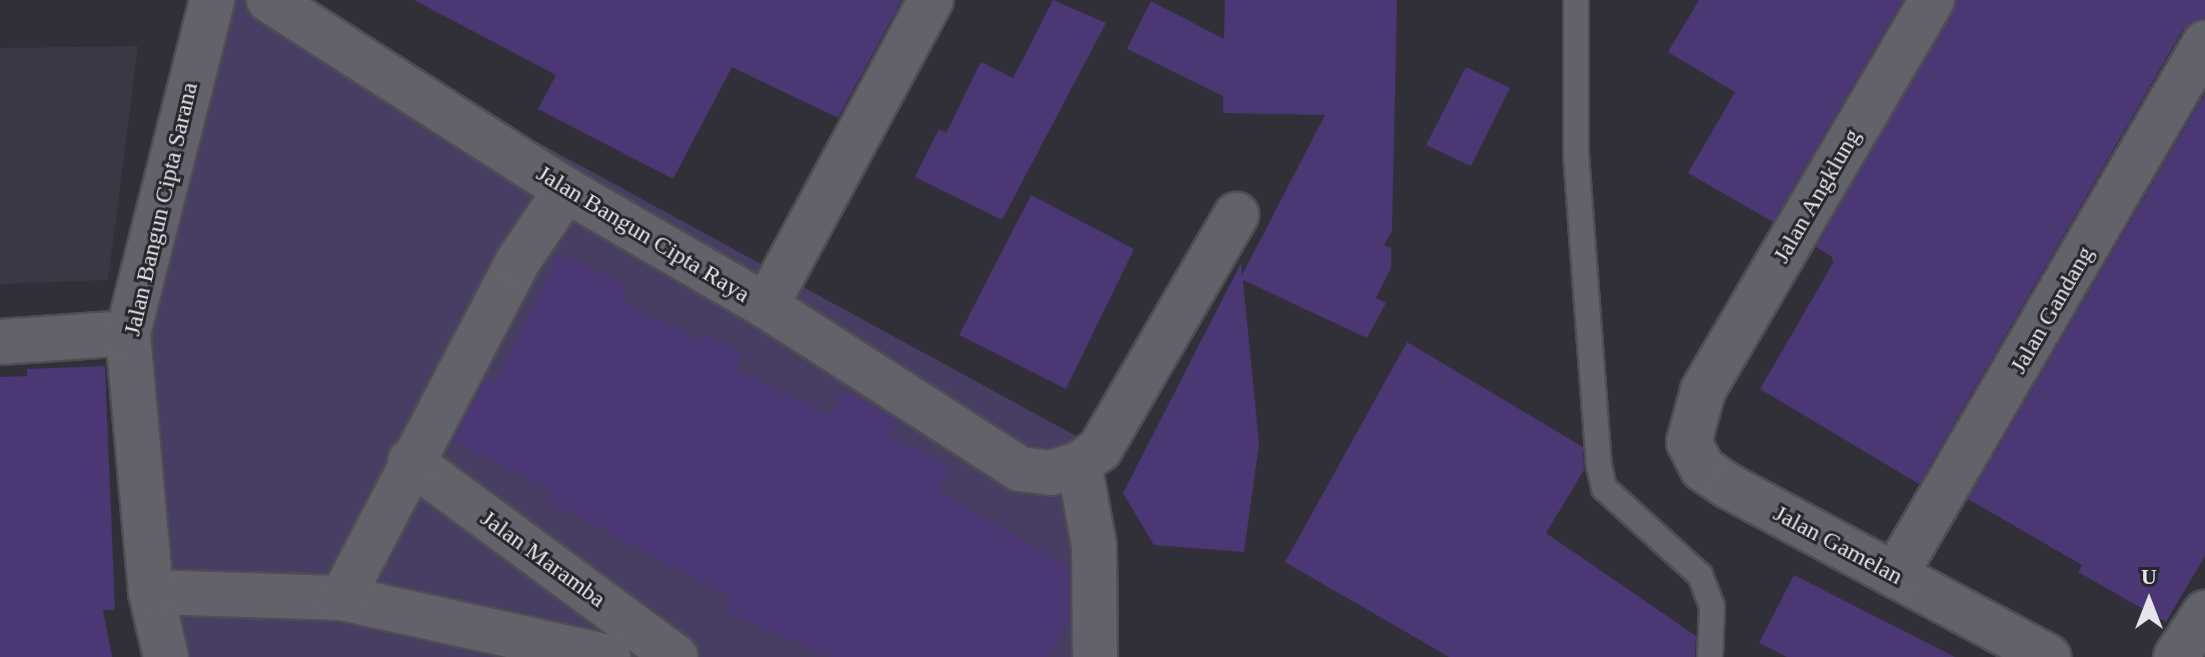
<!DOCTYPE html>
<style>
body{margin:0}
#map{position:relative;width:2205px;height:657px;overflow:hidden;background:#312f38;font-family:Georgia,serif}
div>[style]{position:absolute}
.built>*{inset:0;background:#3b3846}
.green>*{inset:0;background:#483d63}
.building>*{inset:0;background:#4b3774}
.roads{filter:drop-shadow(2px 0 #4e4d54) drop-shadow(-2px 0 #4e4d54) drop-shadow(0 2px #4e4d54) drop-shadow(0 -2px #4e4d54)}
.service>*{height:24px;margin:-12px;padding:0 12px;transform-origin:12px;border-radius:12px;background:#63616a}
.minor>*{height:44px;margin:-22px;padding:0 22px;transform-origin:22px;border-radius:22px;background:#63616a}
span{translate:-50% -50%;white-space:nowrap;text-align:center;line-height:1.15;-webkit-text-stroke:6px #27262d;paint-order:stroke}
.street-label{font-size:24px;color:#e6e5eb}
.north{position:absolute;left:2109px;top:561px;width:80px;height:80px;-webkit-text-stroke:6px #27262d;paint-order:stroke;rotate:0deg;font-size:22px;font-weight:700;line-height:32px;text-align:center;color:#e6e5eb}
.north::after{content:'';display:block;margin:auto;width:28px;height:36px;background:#e6e5eb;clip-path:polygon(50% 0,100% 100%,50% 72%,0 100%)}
</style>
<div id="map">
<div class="built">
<i style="clip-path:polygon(138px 46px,108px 280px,0 284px,0 48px)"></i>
</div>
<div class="green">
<i style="clip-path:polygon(212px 0,277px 0,1100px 449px,1071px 657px,166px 657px,128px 333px)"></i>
</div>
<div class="building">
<i style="clip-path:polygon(414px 0,902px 0,838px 118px,732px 67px,673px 179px,538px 109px,556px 75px)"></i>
<i style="clip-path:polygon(1053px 0,1106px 23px,1002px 220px,915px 177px,939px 129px,946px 133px,981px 62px,1013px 78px)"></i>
<i style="clip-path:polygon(1225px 0,1397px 0,1392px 231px,1384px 245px,1391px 248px,1391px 268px,1376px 298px,1386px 303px,1367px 338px,1243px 280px,1259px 444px,1244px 552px,1154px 545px,1123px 493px,1241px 263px,1242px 275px,1325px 115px,1223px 113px,1223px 96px,1127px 49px,1151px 1px,1224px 39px)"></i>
<i style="clip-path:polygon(1699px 0,1903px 0,1773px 222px,1688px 173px,1735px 92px,1668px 52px)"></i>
<i style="clip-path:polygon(1957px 0,2205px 0,2205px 18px,2183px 30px,1919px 484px,1760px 389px,1833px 263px,1832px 257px,1816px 247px)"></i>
<i style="clip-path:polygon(1466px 67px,1510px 88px,1471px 166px,1426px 145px)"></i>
<i style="clip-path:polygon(2205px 93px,2205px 556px,2166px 622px,2078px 572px,2082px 565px,1968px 499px)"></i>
<i style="clip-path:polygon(1031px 195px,1134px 249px,1066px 389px,959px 335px)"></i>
<i style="clip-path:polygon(559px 253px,629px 286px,621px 302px,701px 341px,704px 334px,744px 354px,736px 370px,831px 415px,842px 391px,898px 420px,890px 437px,950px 466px,938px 491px,1069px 567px,1070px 616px,1048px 657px,830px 657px,726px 612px,733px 598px,546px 500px,552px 489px,452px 441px,485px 379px,495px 384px)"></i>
<i style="clip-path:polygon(1407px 342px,1583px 447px,1584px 470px,1546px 533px,1696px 636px,1695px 657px,1449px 657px,1285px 562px)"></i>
<i style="clip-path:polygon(105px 366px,115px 610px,103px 610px,112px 657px,0 657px,0 377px,27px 376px,27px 369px)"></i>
<i style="clip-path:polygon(1794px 575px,1955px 657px,1787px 657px,1759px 643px)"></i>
</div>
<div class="roads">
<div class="service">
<i style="left:1576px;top:0;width:154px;rotate:90deg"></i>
<i style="left:1576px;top:154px;width:313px;rotate:85.8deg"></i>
<i style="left:1599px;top:466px;width:23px;rotate:77deg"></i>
<i style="left:1604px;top:488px;width:130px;rotate:42.2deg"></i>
<i style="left:1700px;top:575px;width:34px;rotate:69deg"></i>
<i style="left:1712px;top:607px;width:50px;rotate:92.3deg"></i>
</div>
<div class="minor">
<i style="left:269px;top:0;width:353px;rotate:32.6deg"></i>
<i style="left:566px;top:190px;width:231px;rotate:30.1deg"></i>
<i style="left:766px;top:306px;width:348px;rotate:-61.7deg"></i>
<i style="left:1932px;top:0;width:453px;rotate:120.4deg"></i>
<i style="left:1703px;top:391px;width:53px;rotate:105.4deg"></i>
<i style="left:1689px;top:442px;width:30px;rotate:63deg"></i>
<i style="left:1703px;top:469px;width:32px;rotate:34deg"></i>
<i style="left:1730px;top:487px;width:361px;rotate:28.1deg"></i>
<i style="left:766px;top:306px;width:302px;rotate:32.7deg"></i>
<i style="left:1020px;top:469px;width:31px;rotate:7deg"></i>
<i style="left:1051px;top:473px;width:29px;rotate:-18deg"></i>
<i style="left:1079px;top:464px;width:26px;rotate:-36deg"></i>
<i style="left:1100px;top:449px;width:271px;rotate:-59.8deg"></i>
<i style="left:0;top:342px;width:128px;rotate:-4deg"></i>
<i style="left:410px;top:461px;width:330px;rotate:36.4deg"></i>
<i style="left:1079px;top:464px;width:83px;rotate:79.6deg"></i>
<i style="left:1094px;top:546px;width:111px;rotate:89.5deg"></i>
<i style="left:1895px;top:575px;width:616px;rotate:-59.77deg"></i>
<i style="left:151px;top:592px;width:191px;rotate:1.8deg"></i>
<i style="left:342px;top:598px;width:273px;rotate:12.5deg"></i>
<i style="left:342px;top:598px;width:380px;rotate:-62.4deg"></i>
<i style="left:518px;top:261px;width:86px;rotate:-55.9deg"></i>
<i style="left:166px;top:657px;width:67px;rotate:-103deg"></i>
<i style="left:151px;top:592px;width:260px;rotate:-95.1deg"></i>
<i style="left:128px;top:333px;width:343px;rotate:-75.8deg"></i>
<i style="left:2176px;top:657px;width:53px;rotate:-56.6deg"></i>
</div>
</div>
<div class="street-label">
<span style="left:1817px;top:196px;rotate:-60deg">Jalan Angklung</span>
<span style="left:161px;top:209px;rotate:-77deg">Jalan Bangun Cipta Sarana</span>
<span style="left:643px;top:234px;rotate:31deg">Jalan Bangun Cipta Raya</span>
<span style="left:2052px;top:310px;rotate:-60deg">Jalan Gandang</span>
<span style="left:1838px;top:545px;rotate:28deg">Jalan Gamelan</span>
<span style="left:543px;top:559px;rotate:36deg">Jalan Maramba</span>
</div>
<div class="north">U</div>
</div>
